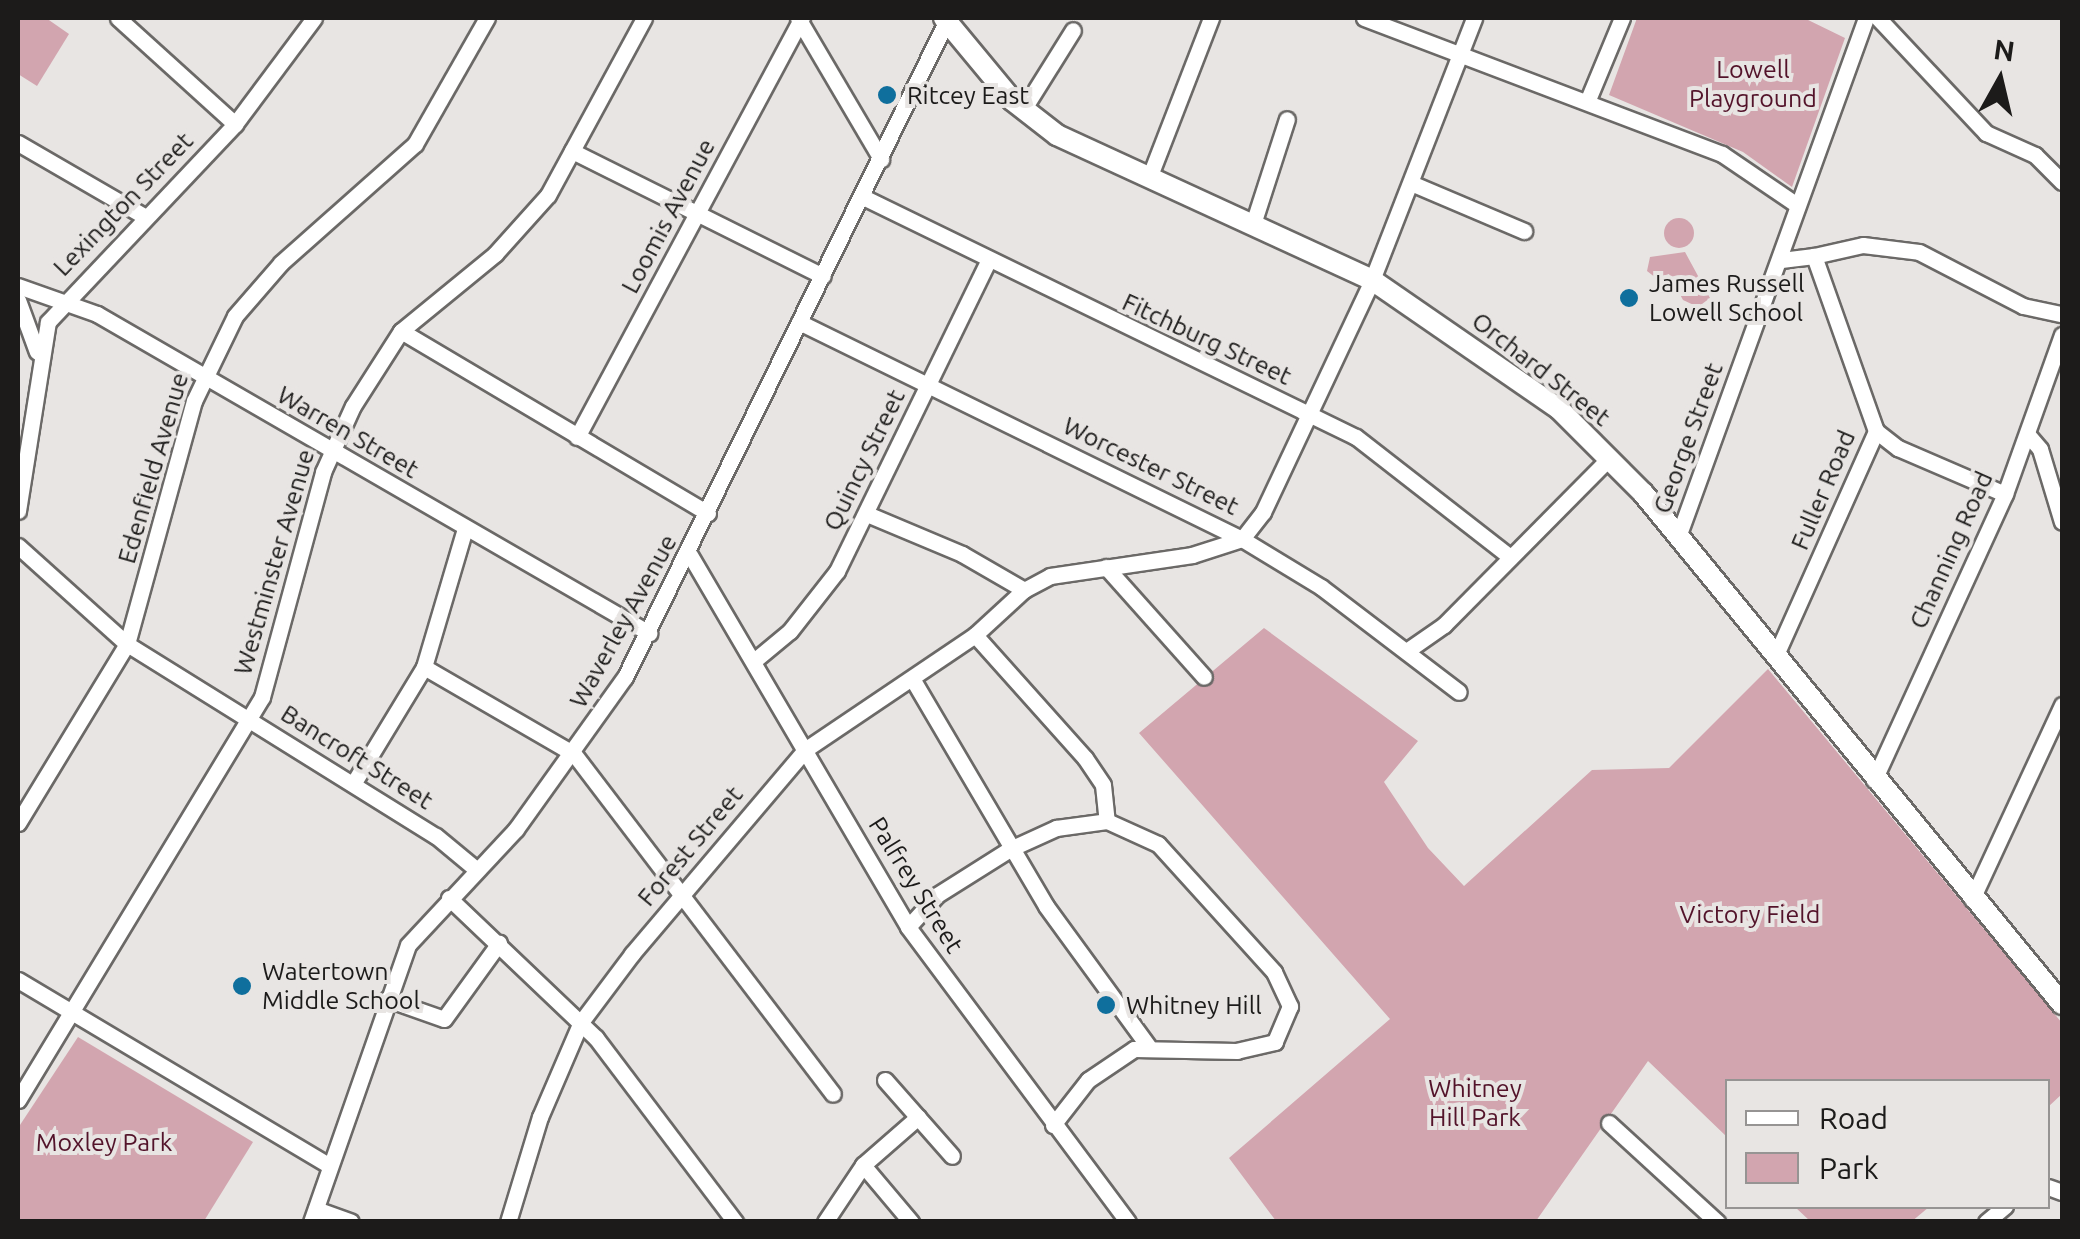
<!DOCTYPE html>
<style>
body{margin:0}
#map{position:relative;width:2080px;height:1239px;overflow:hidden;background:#e8e5e3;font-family:Ubuntu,sans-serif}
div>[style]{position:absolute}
.green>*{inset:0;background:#d2a5af}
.round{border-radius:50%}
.roads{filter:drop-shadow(2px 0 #6b6967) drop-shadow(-2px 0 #6b6967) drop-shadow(0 2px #6b6967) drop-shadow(0 -2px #6b6967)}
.minor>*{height:15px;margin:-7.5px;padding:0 7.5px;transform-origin:7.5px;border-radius:7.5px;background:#fff}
.major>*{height:20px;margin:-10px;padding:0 10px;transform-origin:10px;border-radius:10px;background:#fff}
.dots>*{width:28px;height:28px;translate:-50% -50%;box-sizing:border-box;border:5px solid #e8e5e3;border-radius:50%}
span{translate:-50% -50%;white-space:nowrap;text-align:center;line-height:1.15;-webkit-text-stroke:8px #e8e5e3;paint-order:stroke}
.park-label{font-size:25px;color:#53132a}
.poi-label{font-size:25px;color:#1c1b1a}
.left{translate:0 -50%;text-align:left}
.street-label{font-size:25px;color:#1c1b1a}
.frame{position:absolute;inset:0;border:20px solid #1c1b1a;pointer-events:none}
.legend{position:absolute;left:1725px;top:1079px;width:325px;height:130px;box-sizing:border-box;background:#e8e5e3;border:2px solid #969493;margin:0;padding:12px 18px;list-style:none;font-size:30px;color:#1c1b1a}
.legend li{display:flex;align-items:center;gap:20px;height:50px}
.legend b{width:50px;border:2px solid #969493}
.north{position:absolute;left:1950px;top:30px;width:100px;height:100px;-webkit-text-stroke:8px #e8e5e3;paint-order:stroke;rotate:8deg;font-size:28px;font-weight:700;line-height:40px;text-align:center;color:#1c1b1a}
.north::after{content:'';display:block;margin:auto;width:35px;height:45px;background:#1c1b1a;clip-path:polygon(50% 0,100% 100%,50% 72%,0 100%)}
</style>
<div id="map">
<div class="green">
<i style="clip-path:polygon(18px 18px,46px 18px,69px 34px,37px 86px,18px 74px)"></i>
<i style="clip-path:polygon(1637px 18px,1804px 18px,1845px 38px,1792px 187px,1743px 152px,1609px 95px)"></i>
<i class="round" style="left:1664px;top:218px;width:30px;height:30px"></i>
<i style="clip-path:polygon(1685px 252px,1710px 298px,1698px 307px,1683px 300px,1669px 274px,1656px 278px,1647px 271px,1650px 257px)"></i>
<i style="clip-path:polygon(1264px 628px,1418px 741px,1384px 782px,1428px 848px,1464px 886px,1592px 770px,1669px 768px,1768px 669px,2062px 1023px,2062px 1094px,2048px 1107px,2048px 1082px,1728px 1082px,1727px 1137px,1648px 1061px,1536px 1221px,1276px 1221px,1229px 1158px,1390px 1019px,1139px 733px)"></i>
<i style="clip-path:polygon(78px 1037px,253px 1142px,204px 1221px,18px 1221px,18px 1128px)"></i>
<i style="clip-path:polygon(1795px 1207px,1929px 1207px,1911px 1222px,1810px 1221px)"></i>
</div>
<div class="roads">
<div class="minor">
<i style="left:118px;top:18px;width:158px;rotate:42.2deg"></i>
<i style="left:798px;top:18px;width:164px;rotate:59.5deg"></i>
<i style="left:1364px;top:18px;width:383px;rotate:20.8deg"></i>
<i style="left:1722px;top:154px;width:91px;rotate:34.2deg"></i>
<i style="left:1878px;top:18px;width:158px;rotate:46.8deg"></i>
<i style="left:1986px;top:133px;width:54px;rotate:24.2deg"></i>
<i style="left:2035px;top:155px;width:38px;rotate:45deg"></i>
<i style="left:1587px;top:102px;width:91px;rotate:-67.4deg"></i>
<i style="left:1023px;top:110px;width:94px;rotate:-58deg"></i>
<i style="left:18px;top:143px;width:146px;rotate:30.1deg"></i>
<i style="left:572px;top:151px;width:280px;rotate:26.5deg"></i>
<i style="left:1149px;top:178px;width:172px;rotate:-68.8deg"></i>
<i style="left:1411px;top:183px;width:123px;rotate:23deg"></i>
<i style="left:863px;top:197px;width:548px;rotate:25.96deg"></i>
<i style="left:1356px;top:437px;width:195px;rotate:37.9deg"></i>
<i style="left:1253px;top:224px;width:110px;rotate:-72.1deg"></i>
<i style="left:1814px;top:256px;width:50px;rotate:-12.7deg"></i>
<i style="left:1863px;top:245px;width:56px;rotate:7.1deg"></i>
<i style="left:1919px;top:252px;width:117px;rotate:27.4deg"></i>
<i style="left:2023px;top:306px;width:40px;rotate:12deg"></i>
<i style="left:18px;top:286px;width:84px;rotate:19.5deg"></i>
<i style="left:97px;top:314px;width:638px;rotate:30.02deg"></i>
<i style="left:18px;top:300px;width:55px;rotate:69.9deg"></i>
<i style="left:799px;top:322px;width:493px;rotate:26.1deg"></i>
<i style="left:1242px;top:539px;width:92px;rotate:31.3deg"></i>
<i style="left:1321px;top:587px;width:173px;rotate:37.3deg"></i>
<i style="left:401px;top:331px;width:357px;rotate:30.7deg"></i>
<i style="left:1876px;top:431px;width:28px;rotate:38deg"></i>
<i style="left:1898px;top:448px;width:116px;rotate:23.3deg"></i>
<i style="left:2028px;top:435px;width:18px;rotate:49deg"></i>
<i style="left:2040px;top:449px;width:76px;rotate:73.2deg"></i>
<i style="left:577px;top:437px;width:476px;rotate:-61.8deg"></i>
<i style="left:18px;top:511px;width:191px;rotate:-81deg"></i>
<i style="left:48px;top:322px;width:272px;rotate:-46.6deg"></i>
<i style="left:235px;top:124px;width:132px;rotate:-53.3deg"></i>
<i style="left:867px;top:514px;width:103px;rotate:22.8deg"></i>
<i style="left:962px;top:554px;width:72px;rotate:30.1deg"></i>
<i style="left:1024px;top:590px;width:30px;rotate:-28deg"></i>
<i style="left:1050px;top:576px;width:144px;rotate:-8.4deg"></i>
<i style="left:1192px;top:555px;width:52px;rotate:-17.7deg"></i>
<i style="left:1242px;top:539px;width:34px;rotate:-52deg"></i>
<i style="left:1263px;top:512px;width:256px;rotate:-64.8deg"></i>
<i style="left:1372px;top:280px;width:281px;rotate:-68.7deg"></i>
<i style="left:1678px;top:537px;width:552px;rotate:-70.09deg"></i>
<i style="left:18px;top:546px;width:147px;rotate:42deg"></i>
<i style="left:127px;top:644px;width:364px;rotate:31.9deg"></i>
<i style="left:436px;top:836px;width:53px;rotate:39.7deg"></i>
<i style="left:690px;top:555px;width:431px;rotate:59.6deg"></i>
<i style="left:908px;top:927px;width:368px;rotate:53.3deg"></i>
<i style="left:1106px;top:567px;width:147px;rotate:48.3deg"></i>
<i style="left:975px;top:635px;width:165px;rotate:48.2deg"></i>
<i style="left:1085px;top:758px;width:32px;rotate:56deg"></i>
<i style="left:1103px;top:785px;width:36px;rotate:84deg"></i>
<i style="left:1408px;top:650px;width:44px;rotate:-34.8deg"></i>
<i style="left:1444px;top:625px;width:236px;rotate:-45.3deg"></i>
<i style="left:1775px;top:657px;width:248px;rotate:-65.9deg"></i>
<i style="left:1876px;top:431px;width:186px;rotate:-109.5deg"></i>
<i style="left:1814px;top:256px;width:33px;rotate:173deg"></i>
<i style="left:755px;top:660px;width:45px;rotate:-39.6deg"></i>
<i style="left:790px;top:631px;width:76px;rotate:-51.9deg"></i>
<i style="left:837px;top:571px;width:344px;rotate:-64deg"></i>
<i style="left:424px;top:667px;width:173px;rotate:30.1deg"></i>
<i style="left:574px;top:754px;width:427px;rotate:52.7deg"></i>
<i style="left:913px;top:680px;width:262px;rotate:59.5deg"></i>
<i style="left:1046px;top:906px;width:173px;rotate:53.9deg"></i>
<i style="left:1874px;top:780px;width:315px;rotate:-65.4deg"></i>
<i style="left:2005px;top:494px;width:169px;rotate:-70.3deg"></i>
<i style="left:353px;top:784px;width:137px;rotate:-58.7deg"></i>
<i style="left:424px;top:667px;width:144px;rotate:-73.5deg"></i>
<i style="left:18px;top:823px;width:210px;rotate:-58.7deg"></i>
<i style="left:127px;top:644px;width:252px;rotate:-74.6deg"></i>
<i style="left:194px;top:401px;width:94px;rotate:-64.2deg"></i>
<i style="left:235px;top:316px;width:70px;rotate:-49deg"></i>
<i style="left:281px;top:263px;width:179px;rotate:-41.6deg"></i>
<i style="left:415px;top:144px;width:145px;rotate:-60.3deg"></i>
<i style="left:449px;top:898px;width:203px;rotate:43.6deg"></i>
<i style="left:596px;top:1038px;width:231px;rotate:52.9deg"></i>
<i style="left:1972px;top:899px;width:214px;rotate:-65.1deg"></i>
<i style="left:908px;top:927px;width:43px;rotate:-47.8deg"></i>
<i style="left:937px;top:895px;width:86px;rotate:-32.2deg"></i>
<i style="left:1010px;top:849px;width:51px;rotate:-24.5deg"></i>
<i style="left:1056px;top:828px;width:51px;rotate:-7.8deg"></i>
<i style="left:1107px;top:821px;width:56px;rotate:24.3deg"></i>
<i style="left:1158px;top:844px;width:173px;rotate:47.8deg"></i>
<i style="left:1274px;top:972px;width:38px;rotate:65deg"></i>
<i style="left:1290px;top:1006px;width:39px;rotate:113deg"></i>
<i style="left:1275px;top:1042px;width:39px;rotate:167deg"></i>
<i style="left:1237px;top:1051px;width:103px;rotate:-178.9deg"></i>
<i style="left:1134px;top:1049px;width:55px;rotate:146deg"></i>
<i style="left:1088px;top:1080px;width:57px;rotate:127.9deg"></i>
<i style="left:18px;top:980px;width:363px;rotate:30.8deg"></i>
<i style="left:387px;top:999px;width:60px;rotate:19.3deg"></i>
<i style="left:444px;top:1019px;width:94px;rotate:-54.1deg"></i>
<i style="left:885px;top:1080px;width:101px;rotate:48.6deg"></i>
<i style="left:18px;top:1100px;width:471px;rotate:-58.8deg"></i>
<i style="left:262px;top:697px;width:233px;rotate:-74.8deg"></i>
<i style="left:323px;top:472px;width:72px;rotate:-65.6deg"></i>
<i style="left:353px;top:406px;width:89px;rotate:-57.4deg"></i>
<i style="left:401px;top:331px;width:122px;rotate:-39.3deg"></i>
<i style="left:495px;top:254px;width:79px;rotate:-48.1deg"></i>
<i style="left:548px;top:195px;width:201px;rotate:-61.5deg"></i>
<i style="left:1609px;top:1123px;width:147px;rotate:42.5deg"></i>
<i style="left:863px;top:1165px;width:75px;rotate:49.9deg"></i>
<i style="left:2048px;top:1187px;width:15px;rotate:20deg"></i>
<i style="left:316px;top:1209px;width:37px;rotate:20deg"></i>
<i style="left:311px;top:1222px;width:293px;rotate:-70.7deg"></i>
<i style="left:408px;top:945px;width:158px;rotate:-47deg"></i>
<i style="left:516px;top:829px;width:187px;rotate:-54.4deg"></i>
<i style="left:625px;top:677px;width:734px;rotate:-63.89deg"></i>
<i style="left:508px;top:1222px;width:110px;rotate:-73.1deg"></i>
<i style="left:540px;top:1117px;width:103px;rotate:-66.7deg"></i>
<i style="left:581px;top:1022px;width:85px;rotate:-53.1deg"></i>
<i style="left:632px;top:954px;width:269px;rotate:-49.7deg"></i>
<i style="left:806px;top:749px;width:204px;rotate:-34deg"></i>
<i style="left:975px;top:635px;width:67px;rotate:-42.6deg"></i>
<i style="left:825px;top:1222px;width:69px;rotate:-56.3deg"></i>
<i style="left:863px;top:1165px;width:73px;rotate:-41.1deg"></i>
<i style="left:1986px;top:1222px;width:25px;rotate:-40deg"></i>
</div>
<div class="major">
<i style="left:944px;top:18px;width:107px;rotate:50.3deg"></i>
<i style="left:1012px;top:100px;width:57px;rotate:37.9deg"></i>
<i style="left:1057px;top:135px;width:347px;rotate:24.7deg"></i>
<i style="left:1372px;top:280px;width:227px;rotate:34.6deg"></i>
<i style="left:1559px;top:409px;width:119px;rotate:45deg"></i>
<i style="left:1643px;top:493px;width:661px;rotate:50.65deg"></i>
</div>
</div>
<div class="dots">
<i style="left:887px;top:95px;background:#0f6f9d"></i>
<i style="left:1629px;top:298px;background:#0f6f9d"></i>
<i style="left:242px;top:986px;background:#0f6f9d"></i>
<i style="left:1106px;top:1005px;background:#0f6f9d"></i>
</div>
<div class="park-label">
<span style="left:1753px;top:84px">Lowell<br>Playground</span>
<span style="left:1750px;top:914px">Victory Field</span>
<span style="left:1475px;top:1103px">Whitney<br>Hill Park</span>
<span style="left:104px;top:1142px">Moxley Park</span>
</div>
<div class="poi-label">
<span class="left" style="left:907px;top:95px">Ritcey East</span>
<span class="left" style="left:1649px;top:298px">James Russell<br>Lowell School</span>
<span class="left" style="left:262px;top:986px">Watertown<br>Middle School</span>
<span class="left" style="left:1126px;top:1005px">Whitney Hill</span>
</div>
<div class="street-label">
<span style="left:123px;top:204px;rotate:-46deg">Lexington Street</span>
<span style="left:668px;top:216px;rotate:-62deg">Loomis Avenue</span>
<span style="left:1207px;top:339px;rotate:25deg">Fitchburg Street</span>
<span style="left:1541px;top:369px;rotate:38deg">Orchard Street</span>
<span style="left:348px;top:432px;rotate:30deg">Warren Street</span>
<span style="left:1688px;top:438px;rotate:-70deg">George Street</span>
<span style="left:864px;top:460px;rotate:-64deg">Quincy Street</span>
<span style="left:1151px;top:466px;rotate:26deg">Worcester Street</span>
<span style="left:153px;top:468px;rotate:-74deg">Edenfield Avenue</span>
<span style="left:1823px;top:490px;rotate:-67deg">Fuller Road</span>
<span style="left:1951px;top:550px;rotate:-66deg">Channing Road</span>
<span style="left:274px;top:562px;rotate:-74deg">Westminster Avenue</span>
<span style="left:623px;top:621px;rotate:-61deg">Waverley Avenue</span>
<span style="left:357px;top:757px;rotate:32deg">Bancroft Street</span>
<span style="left:690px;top:846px;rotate:-50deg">Forest Street</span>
<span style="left:916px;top:885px;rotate:58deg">Palfrey Street</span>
</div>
<div class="frame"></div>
<ul class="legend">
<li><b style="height:12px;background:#fff"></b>Road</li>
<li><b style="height:28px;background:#d2a5af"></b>Park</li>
</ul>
<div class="north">N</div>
</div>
